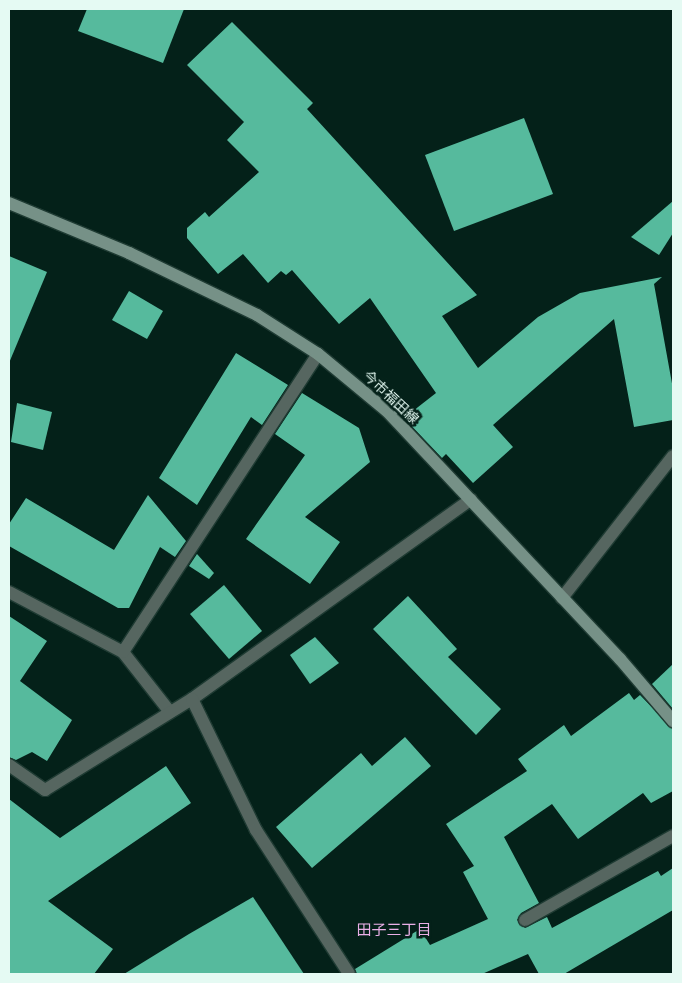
<!DOCTYPE html>
<meta charset="utf-8">
<style>
body{margin:0}
#map{position:relative;width:682px;height:983px;overflow:hidden;background:#042119;font-family:Manrope,"Noto Sans JP",sans-serif}
div>[style]{position:absolute}
.building>*{inset:0;background:#56ba9d}
.roads{filter:drop-shadow(1px 0 #1f3b33) drop-shadow(-1px 0 #1f3b33) drop-shadow(0 1px #1f3b33) drop-shadow(0 -1px #1f3b33)}
.minor>*{height:12px;margin:-6px;padding:0 6px;transform-origin:6px;border-radius:6px;background:#566660}
.secondary>*{height:12px;margin:-6px;padding:0 6px;transform-origin:6px;border-radius:6px;background:#769187}
span{translate:-50% -50%;white-space:nowrap;text-align:center;line-height:1.15;-webkit-text-stroke:5px #042119;paint-order:stroke}
.street-label{font-size:14px;color:#e5faf3}
.neighbourhood-label{font-size:15px;color:#eaafe7}
.frame{position:absolute;inset:0;border:10px solid #e5faf3;pointer-events:none}
</style>
<div id="map">
<div class="building">
<i style="clip-path:polygon(87px 9px,184px 9px,163px 63px,78px 31px)"></i>
<i style="clip-path:polygon(232px 22px,313px 103px,307px 109px,477px 295px,442px 316px,478px 368px,538px 317px,580px 293px,662px 277px,654px 284px,673px 389px,673px 420px,634px 427px,614px 319px,493px 425px,513px 447px,473px 483px,446px 454px,442px 458px,404px 418px,436px 393px,370px 298px,339px 324px,292px 270px,286px 275px,281px 271px,268px 283px,243px 254px,218px 274px,187px 238px,187px 228px,205px 212px,209px 217px,259px 172px,227px 140px,244px 122px,187px 65px)"></i>
<i style="clip-path:polygon(524px 118px,553px 194px,454px 231px,425px 155px)"></i>
<i style="clip-path:polygon(673px 201px,673px 233px,659px 255px,631px 237px)"></i>
<i style="clip-path:polygon(9px 256px,47px 272px,9px 363px)"></i>
<i style="clip-path:polygon(129px 291px,163px 311px,147px 339px,112px 320px)"></i>
<i style="clip-path:polygon(236px 353px,288px 385px,262px 425px,251px 417px,197px 505px,159px 478px)"></i>
<i style="clip-path:polygon(302px 393px,359px 428px,370px 462px,305px 517px,340px 542px,310px 584px,246px 539px,305px 455px,275px 434px)"></i>
<i style="clip-path:polygon(17px 403px,52px 412px,43px 450px,11px 442px)"></i>
<i style="clip-path:polygon(148px 495px,186px 541px,175px 557px,160px 547px,129px 608px,118px 608px,9px 546px,9px 524px,26px 498px,114px 550px)"></i>
<i style="clip-path:polygon(197px 554px,214px 573px,209px 579px,189px 566px)"></i>
<i style="clip-path:polygon(224px 585px,262px 631px,229px 659px,190px 614px)"></i>
<i style="clip-path:polygon(408px 596px,457px 649px,448px 657px,501px 709px,476px 735px,373px 629px)"></i>
<i style="clip-path:polygon(9px 616px,47px 641px,20px 681px,72px 720px,47px 761px,32px 752px,16px 760px,9px 757px)"></i>
<i style="clip-path:polygon(315px 637px,339px 663px,310px 684px,290px 655px)"></i>
<i style="clip-path:polygon(673px 664px,673px 709px,652px 684px)"></i>
<i style="clip-path:polygon(629px 693px,634px 700px,640px 695px,673px 729px,673px 791px,651px 803px,643px 793px,578px 839px,552px 804px,504px 837px,539px 903px,521px 913px,517px 920px,525px 928px,547px 917px,552px 928px,658px 871px,661px 876px,673px 868px,673px 910px,564px 974px,539px 974px,528px 954px,482px 974px,357px 974px,355px 969px,420px 929px,430px 945px,488px 919px,463px 872px,474px 866px,446px 824px,527px 771px,518px 759px,564px 725px,571px 736px)"></i>
<i style="clip-path:polygon(405px 737px,431px 766px,312px 868px,276px 827px,361px 753px,372px 766px)"></i>
<i style="clip-path:polygon(166px 766px,191px 803px,48px 901px,113px 949px,94px 974px,9px 974px,9px 799px,60px 838px)"></i>
<i style="clip-path:polygon(253px 897px,304px 974px,124px 974px,189px 934px)"></i>
</div>
<div class="roads">
<div class="minor">
<i style="left:9px;top:592px;width:129px;rotate:27.8deg"></i>
<i style="left:562px;top:598px;width:180px;rotate:-52deg"></i>
<i style="left:192px;top:699px;width:343px;rotate:-35.6deg"></i>
<i style="left:170px;top:712px;width:76px;rotate:-128.1deg"></i>
<i style="left:123px;top:652px;width:356px;rotate:-56.8deg"></i>
<i style="left:9px;top:765px;width:44px;rotate:34.8deg"></i>
<i style="left:45px;top:790px;width:173px;rotate:-31.8deg"></i>
<i style="left:192px;top:699px;width:146px;rotate:64deg"></i>
<i style="left:256px;top:830px;width:171px;rotate:57.1deg"></i>
<i style="left:525px;top:920px;width:170px;rotate:-29.6deg"></i>
</div>
<div class="secondary">
<i style="left:9px;top:203px;width:130px;rotate:22.6deg"></i>
<i style="left:129px;top:253px;width:142px;rotate:25.8deg"></i>
<i style="left:257px;top:315px;width:72px;rotate:32.6deg"></i>
<i style="left:318px;top:354px;width:89px;rotate:39.6deg"></i>
<i style="left:387px;top:411px;width:340px;rotate:46.8deg"></i>
<i style="left:620px;top:659px;width:82px;rotate:49.5deg"></i>
</div>
</div>
<div class="street-label">
<span style="left:391px;top:397px;rotate:43deg">今市福田線</span>
</div>
<div class="neighbourhood-label">
<span style="left:394px;top:930px">田子三丁目</span>
</div>
<div class="frame"></div>
</div>
